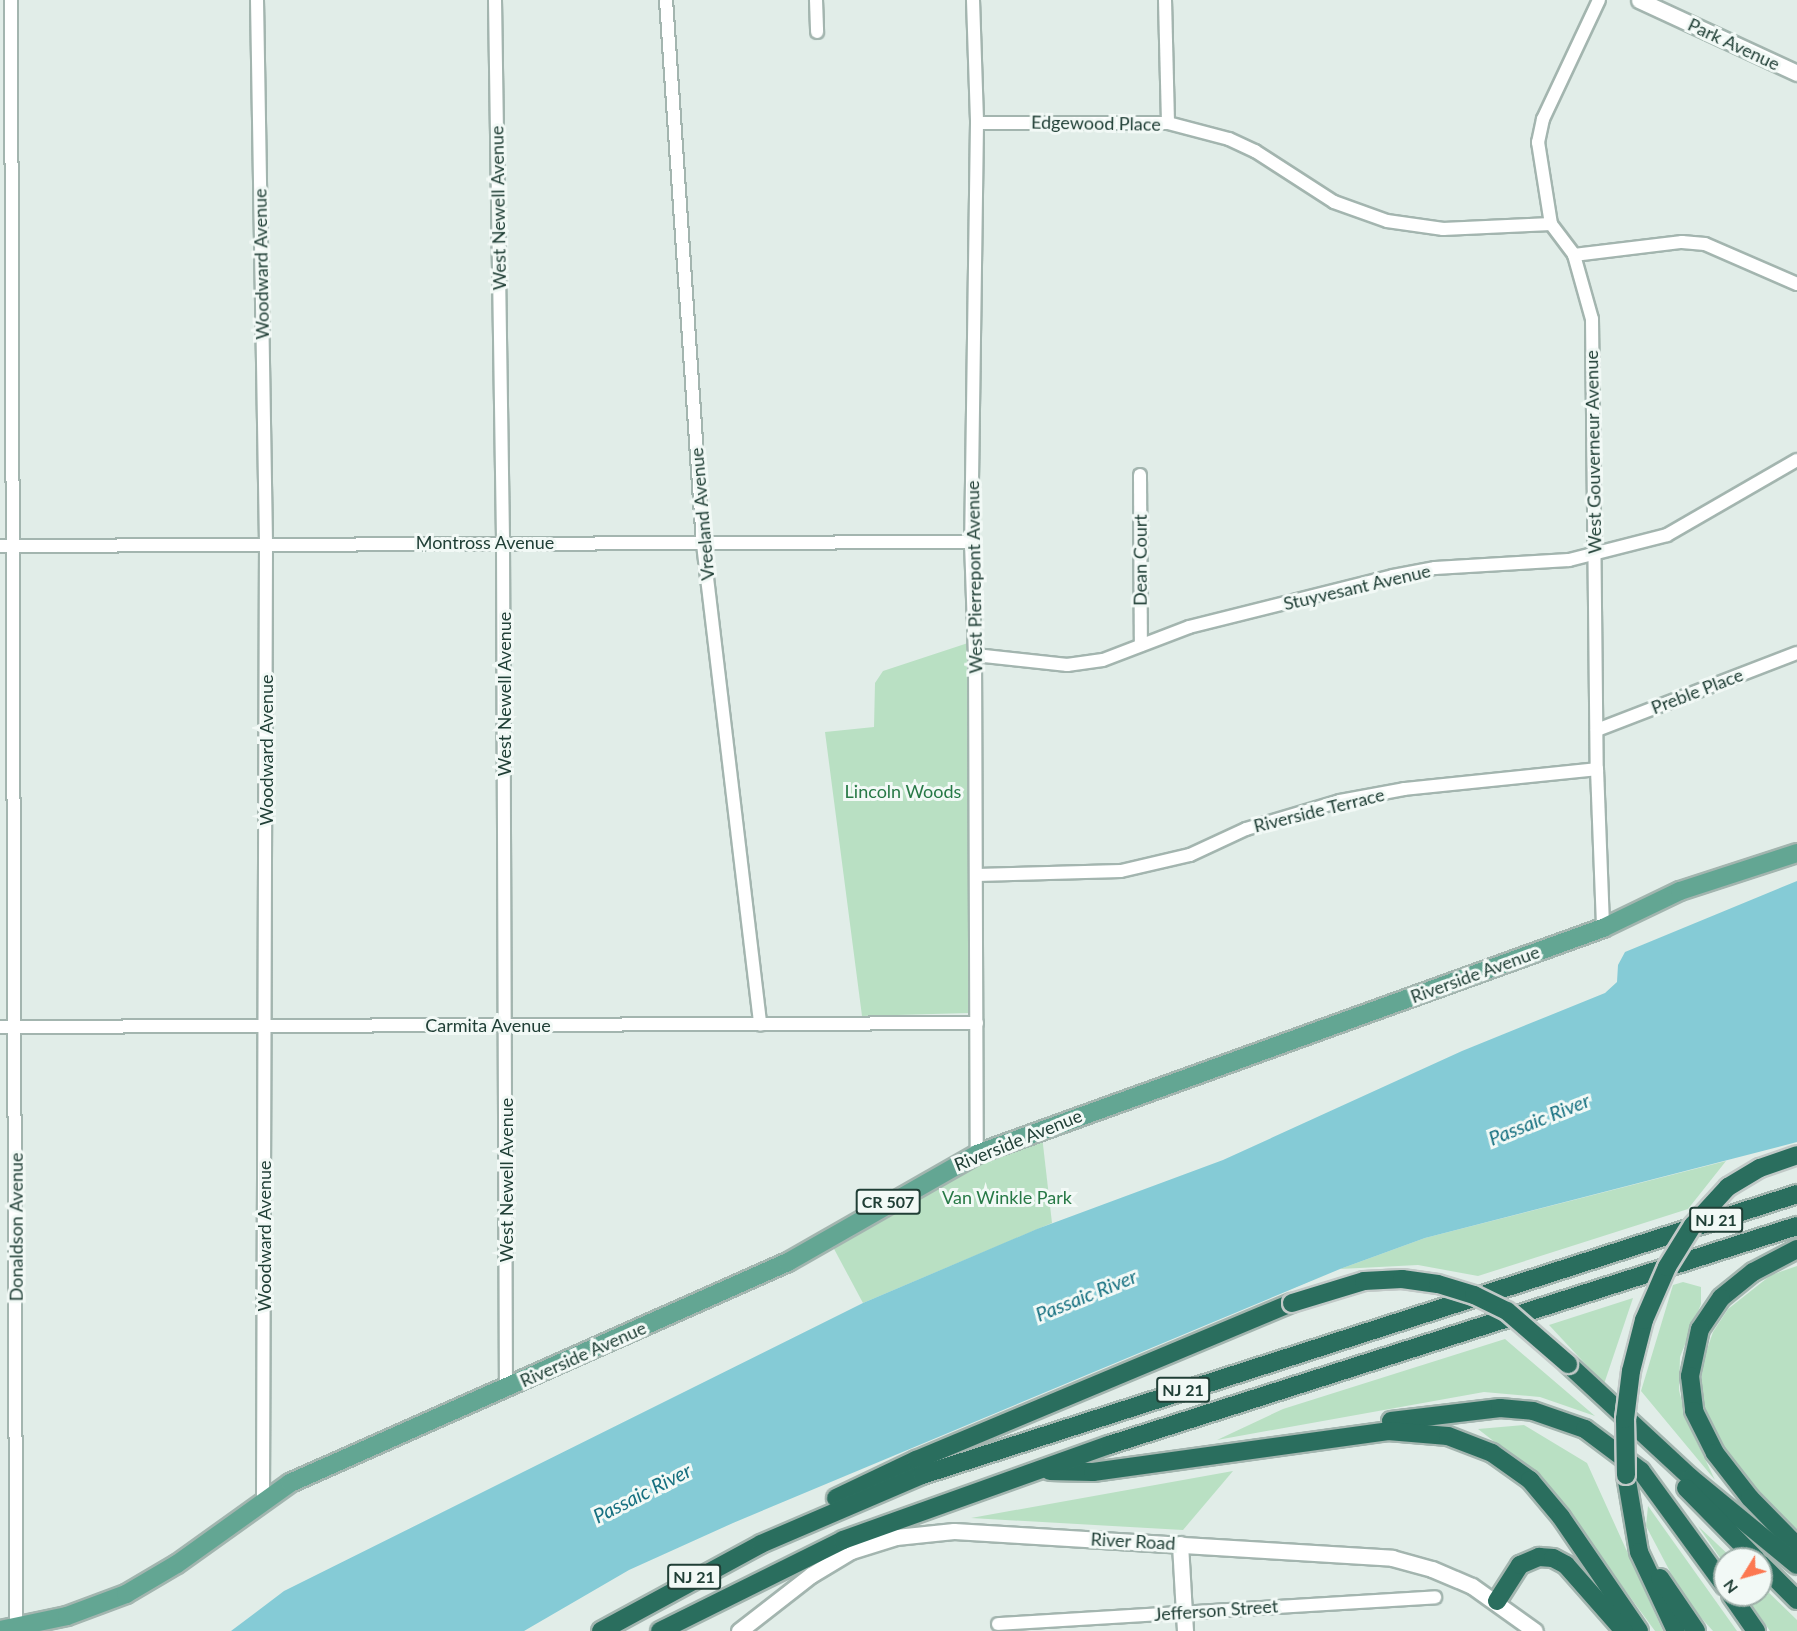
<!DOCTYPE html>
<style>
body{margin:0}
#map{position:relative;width:1797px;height:1631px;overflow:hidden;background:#e1ede8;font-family:Lato,sans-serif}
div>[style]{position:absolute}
.green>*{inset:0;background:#b9e0c3}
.water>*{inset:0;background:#85cbd6}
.pier>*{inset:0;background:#e1ede8}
.roads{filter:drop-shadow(2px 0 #a3b5af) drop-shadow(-2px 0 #a3b5af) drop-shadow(0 2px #a3b5af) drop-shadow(0 -2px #a3b5af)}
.minor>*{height:12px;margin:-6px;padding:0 6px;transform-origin:6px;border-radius:6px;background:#fff}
.tertiary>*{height:15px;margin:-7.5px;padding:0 7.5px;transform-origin:7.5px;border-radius:7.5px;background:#fff}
.primary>*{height:18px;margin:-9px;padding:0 9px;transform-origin:9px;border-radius:9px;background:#63a693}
.motorway>*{height:18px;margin:-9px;padding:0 9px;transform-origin:9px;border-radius:9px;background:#2a6e5e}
.bridges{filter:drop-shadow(2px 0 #c1c9c7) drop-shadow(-2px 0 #c1c9c7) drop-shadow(0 2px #c1c9c7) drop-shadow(0 -2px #c1c9c7)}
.motorway-bridge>*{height:18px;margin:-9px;padding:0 9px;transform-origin:9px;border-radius:9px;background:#2a6e5e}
span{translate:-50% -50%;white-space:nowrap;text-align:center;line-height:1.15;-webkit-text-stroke:6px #f2f9f6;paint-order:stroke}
.shield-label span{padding:2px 4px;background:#f2f9f6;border:2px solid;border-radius:4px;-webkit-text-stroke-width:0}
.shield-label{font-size:16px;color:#203f36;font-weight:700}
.street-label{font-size:18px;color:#203f36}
.park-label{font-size:18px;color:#277946}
.water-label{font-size:20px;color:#167080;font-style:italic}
.north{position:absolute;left:1713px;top:1547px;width:60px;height:60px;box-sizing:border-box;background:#f2f9f6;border:2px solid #9eafa9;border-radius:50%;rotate:233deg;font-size:16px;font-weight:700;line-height:24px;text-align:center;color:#203f36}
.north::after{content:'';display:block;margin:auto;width:21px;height:27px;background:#fc7851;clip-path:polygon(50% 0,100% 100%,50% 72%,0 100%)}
</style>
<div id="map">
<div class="green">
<i style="clip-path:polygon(971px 642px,974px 664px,968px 1013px,862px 1016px,825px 732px,874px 727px,875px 683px,883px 671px)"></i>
<i style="clip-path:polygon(1042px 1136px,1052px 1223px,863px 1303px,833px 1247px,938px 1183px)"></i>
<i style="clip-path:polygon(1726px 1161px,1688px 1209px,1478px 1276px,1418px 1265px,1340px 1269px,1425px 1238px)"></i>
<i style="clip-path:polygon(1797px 1266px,1797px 1532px,1734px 1464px,1719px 1440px,1706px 1413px,1701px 1388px,1703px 1361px,1713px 1332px,1728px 1309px,1771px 1275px)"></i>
<i style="clip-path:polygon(1683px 1282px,1701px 1287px,1701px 1304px,1680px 1357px,1679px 1390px,1686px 1419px,1715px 1480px,1641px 1391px,1673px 1285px)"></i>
<i style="clip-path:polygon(1633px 1298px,1604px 1384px,1549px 1325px)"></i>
<i style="clip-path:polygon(1505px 1339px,1595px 1416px,1540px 1397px,1484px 1392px,1217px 1440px,1283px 1409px)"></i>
<i style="clip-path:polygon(1524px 1425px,1587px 1463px,1663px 1631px,1655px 1631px,1545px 1481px,1478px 1429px)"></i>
<i style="clip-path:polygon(1233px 1471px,1183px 1530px,971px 1518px)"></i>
<i style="clip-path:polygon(1648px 1506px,1737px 1631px,1713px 1631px,1685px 1600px,1646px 1526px)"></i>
<i style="clip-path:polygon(1698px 1526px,1733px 1559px,1725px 1559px,1725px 1565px)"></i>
<i style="clip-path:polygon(1761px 1585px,1797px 1620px,1797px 1631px,1770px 1631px,1745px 1595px,1761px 1595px)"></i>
</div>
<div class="water">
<i style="clip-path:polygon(1797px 881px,1797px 1142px,1425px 1238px,1340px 1269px,733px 1523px,629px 1570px,524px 1631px,231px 1631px,284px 1591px,863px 1303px,1037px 1229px,1223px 1160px,1462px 1051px,1605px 993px,1617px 982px,1618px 965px,1625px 952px)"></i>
</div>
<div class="pier">
<i style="clip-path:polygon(1337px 1273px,1205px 1329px,1204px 1327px,1310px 1282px)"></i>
</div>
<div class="roads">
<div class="minor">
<i style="left:11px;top:0;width:1631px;rotate:89.82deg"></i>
<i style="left:257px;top:0;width:543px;rotate:89.05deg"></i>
<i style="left:266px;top:543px;width:957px;rotate:90.18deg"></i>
<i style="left:495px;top:0;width:542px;rotate:89.15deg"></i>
<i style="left:503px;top:542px;width:847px;rotate:89.8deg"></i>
<i style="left:666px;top:0;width:545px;rotate:86.11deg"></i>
<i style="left:703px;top:544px;width:484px;rotate:83.2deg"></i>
<i style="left:816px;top:0;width:32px;rotate:88deg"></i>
<i style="left:973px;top:0;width:123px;rotate:88.1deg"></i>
<i style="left:977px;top:123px;width:419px;rotate:90.8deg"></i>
<i style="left:971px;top:542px;width:113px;rotate:88deg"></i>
<i style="left:975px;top:655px;width:499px;rotate:89.8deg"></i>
<i style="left:1165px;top:0;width:123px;rotate:88.6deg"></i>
<i style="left:1599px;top:0;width:132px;rotate:115.2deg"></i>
<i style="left:1543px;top:119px;width:24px;rotate:102deg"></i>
<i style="left:1538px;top:142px;width:83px;rotate:81deg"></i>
<i style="left:1551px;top:224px;width:39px;rotate:53deg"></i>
<i style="left:1574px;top:255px;width:66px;rotate:74.3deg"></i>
<i style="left:1592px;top:319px;width:450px;rotate:89.4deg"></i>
<i style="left:1597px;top:769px;width:159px;rotate:87.8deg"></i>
<i style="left:977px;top:123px;width:191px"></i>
<i style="left:1168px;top:123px;width:63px;rotate:14.7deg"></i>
<i style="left:1229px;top:139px;width:29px;rotate:25deg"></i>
<i style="left:1255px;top:151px;width:94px;rotate:32.8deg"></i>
<i style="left:1334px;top:202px;width:56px;rotate:19.7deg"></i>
<i style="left:1387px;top:221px;width:57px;rotate:8.1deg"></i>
<i style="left:1443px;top:229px;width:108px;rotate:-2.7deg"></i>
<i style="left:1574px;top:255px;width:109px;rotate:-6.9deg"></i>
<i style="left:1682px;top:242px;width:23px;rotate:5deg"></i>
<i style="left:1705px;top:244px;width:100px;rotate:23.5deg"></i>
<i style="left:1140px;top:475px;width:170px;rotate:89.7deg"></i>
<i style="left:0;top:546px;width:971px;rotate:-0.24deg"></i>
<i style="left:975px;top:655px;width:93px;rotate:6.2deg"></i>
<i style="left:1067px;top:665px;width:36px;rotate:-8deg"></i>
<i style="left:1103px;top:660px;width:92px;rotate:-21deg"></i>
<i style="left:1189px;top:627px;width:210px;rotate:-14deg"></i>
<i style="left:1393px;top:576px;width:43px;rotate:-10.8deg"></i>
<i style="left:1435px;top:568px;width:134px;rotate:-3.4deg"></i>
<i style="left:1569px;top:560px;width:101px;rotate:-14.3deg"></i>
<i style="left:1667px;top:535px;width:150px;rotate:-30deg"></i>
<i style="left:1597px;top:730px;width:214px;rotate:-21.1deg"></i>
<i style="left:977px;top:875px;width:144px;rotate:-1.6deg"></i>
<i style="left:1121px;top:871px;width:71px;rotate:-13.1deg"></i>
<i style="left:1190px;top:855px;width:62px;rotate:-24.9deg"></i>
<i style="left:1246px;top:829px;width:98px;rotate:-16.6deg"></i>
<i style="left:1340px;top:801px;width:65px;rotate:-10.6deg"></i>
<i style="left:1404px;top:789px;width:194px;rotate:-5.9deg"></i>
<i style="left:0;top:1027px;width:977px;rotate:-0.23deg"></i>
<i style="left:998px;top:1624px;width:438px;rotate:-3.5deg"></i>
</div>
<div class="tertiary">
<i style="left:1639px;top:0;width:174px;rotate:24.8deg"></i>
<i style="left:1180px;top:1544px;width:87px;rotate:86.7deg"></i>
<i style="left:739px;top:1631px;width:91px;rotate:-37.9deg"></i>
<i style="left:811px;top:1575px;width:47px;rotate:-31deg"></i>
<i style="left:851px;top:1551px;width:47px;rotate:-17.3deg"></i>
<i style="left:896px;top:1537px;width:58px;rotate:-5.9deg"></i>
<i style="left:954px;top:1531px;width:439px;rotate:3.5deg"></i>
<i style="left:1392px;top:1558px;width:41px;rotate:15.4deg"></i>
<i style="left:1432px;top:1569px;width:43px;rotate:23deg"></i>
<i style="left:1472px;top:1586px;width:77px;rotate:35.5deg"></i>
</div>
<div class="primary">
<i style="left:0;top:1630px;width:68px;rotate:-11.8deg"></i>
<i style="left:67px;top:1616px;width:63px;rotate:-20.4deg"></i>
<i style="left:126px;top:1594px;width:59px;rotate:-30.5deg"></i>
<i style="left:177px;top:1564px;width:139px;rotate:-35.6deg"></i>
<i style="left:290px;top:1483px;width:545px;rotate:-23.93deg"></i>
<i style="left:788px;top:1262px;width:218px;rotate:-29.7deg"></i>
<i style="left:977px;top:1154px;width:666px;rotate:-19.85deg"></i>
<i style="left:1603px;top:928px;width:85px;rotate:-25.7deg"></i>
<i style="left:1680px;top:891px;width:123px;rotate:-18deg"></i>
</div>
<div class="motorway">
<i style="left:1797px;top:1249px;width:50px;rotate:152.4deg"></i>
<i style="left:1753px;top:1272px;width:41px;rotate:140.9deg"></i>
<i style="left:1721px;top:1298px;width:37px;rotate:124deg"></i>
<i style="left:1700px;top:1329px;width:48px;rotate:102deg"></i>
<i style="left:1690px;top:1376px;width:35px;rotate:83deg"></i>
<i style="left:1694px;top:1411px;width:47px;rotate:63.4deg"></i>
<i style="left:1715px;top:1453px;width:57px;rotate:52.1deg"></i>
<i style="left:1750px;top:1498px;width:67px;rotate:45.6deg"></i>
<i style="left:1568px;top:1364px;width:168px;rotate:42.8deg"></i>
<i style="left:1691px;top:1478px;width:137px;rotate:39.4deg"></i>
<i style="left:1391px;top:1421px;width:110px;rotate:-6.8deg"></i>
<i style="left:1500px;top:1408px;width:33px;rotate:5deg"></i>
<i style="left:1533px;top:1411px;width:55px;rotate:19.1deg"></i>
<i style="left:1585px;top:1429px;width:70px;rotate:36.9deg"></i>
<i style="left:1641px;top:1471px;width:142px;rotate:53.9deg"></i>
<i style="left:1050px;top:1471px;width:43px;rotate:1.3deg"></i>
<i style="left:1093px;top:1472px;width:298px;rotate:-7.9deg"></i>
<i style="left:1388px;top:1431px;width:60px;rotate:4.8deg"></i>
<i style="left:1448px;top:1436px;width:47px;rotate:21.1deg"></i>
<i style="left:1492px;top:1453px;width:47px;rotate:35.4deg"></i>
<i style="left:1530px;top:1480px;width:48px;rotate:50deg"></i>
<i style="left:1561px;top:1517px;width:138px;rotate:55.6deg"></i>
<i style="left:1626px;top:1475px;width:78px;rotate:80.4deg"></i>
<i style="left:1639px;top:1552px;width:87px;rotate:64.9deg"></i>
<i style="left:1686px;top:1488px;width:100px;rotate:45.4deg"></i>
<i style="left:836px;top:1498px;width:89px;rotate:-25.4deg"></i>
<i style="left:916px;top:1460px;width:407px;rotate:-22.7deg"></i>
<i style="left:1761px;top:1564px;width:51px;rotate:45deg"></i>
<i style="left:1660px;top:1578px;width:64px;rotate:55.8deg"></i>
<i style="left:1731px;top:1595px;width:44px;rotate:55.2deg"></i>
<i style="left:1497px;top:1601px;width:43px;rotate:-57.4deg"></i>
<i style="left:1520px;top:1565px;width:21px;rotate:-23deg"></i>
<i style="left:1539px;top:1557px;width:14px;rotate:4deg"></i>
<i style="left:1553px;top:1558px;width:15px;rotate:28deg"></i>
<i style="left:1566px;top:1565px;width:88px;rotate:48.7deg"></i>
<i style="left:601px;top:1631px;width:182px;rotate:-28.5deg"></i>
<i style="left:761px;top:1544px;width:175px;rotate:-23.2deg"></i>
<i style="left:922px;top:1475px;width:919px;rotate:-17.8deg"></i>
<i style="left:660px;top:1631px;width:204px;rotate:-26.4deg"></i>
<i style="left:843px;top:1540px;width:282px;rotate:-19.7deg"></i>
<i style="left:1109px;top:1445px;width:722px;rotate:-17.66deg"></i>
</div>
</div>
<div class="bridges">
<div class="motorway-bridge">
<i style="left:1292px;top:1303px;width:75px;rotate:-17deg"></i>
<i style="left:1364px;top:1281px;width:38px;rotate:-3deg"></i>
<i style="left:1402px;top:1279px;width:36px;rotate:8deg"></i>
<i style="left:1438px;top:1284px;width:38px;rotate:17deg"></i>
<i style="left:1474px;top:1295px;width:37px;rotate:26deg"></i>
<i style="left:1507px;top:1311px;width:81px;rotate:41deg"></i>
<i style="left:1626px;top:1475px;width:56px;rotate:-91deg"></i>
<i style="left:1625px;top:1419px;width:48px;rotate:-82.9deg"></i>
<i style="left:1631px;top:1371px;width:53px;rotate:-75.7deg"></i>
<i style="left:1644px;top:1320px;width:58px;rotate:-66.5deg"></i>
<i style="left:1667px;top:1267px;width:49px;rotate:-58.2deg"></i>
<i style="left:1693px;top:1225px;width:52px;rotate:-47.4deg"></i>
<i style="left:1728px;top:1187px;width:37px;rotate:-31deg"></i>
<i style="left:1760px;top:1168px;width:39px;rotate:-19deg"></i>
</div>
</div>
<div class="shield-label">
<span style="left:888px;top:1202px">CR 507</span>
<span style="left:1716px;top:1220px">NJ 21</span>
<span style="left:1183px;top:1390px">NJ 21</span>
<span style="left:694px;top:1577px">NJ 21</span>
</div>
<div class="street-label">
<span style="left:1734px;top:44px;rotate:25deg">Park Avenue</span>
<span style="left:1096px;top:123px;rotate:1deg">Edgewood Place</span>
<span style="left:498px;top:208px;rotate:-91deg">West Newell Avenue</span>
<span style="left:261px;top:264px;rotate:-91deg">Woodward Avenue</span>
<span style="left:1593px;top:452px;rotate:-91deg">West Gouverneur Avenue</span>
<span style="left:702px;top:514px;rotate:-95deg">Vreeland Avenue</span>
<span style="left:485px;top:542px">Montross Avenue</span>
<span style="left:1140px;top:560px;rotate:-90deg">Dean Court</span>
<span style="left:974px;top:577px;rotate:-91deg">West Pierrepont Avenue</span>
<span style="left:1357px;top:587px;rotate:-13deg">Stuyvesant Avenue</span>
<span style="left:1697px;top:691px;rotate:-21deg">Preble Place</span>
<span style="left:504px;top:694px;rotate:-90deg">West Newell Avenue</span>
<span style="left:266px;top:750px;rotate:-90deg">Woodward Avenue</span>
<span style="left:1319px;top:810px;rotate:-14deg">Riverside Terrace</span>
<span style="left:1475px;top:974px;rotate:-20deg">Riverside Avenue</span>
<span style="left:488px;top:1025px">Carmita Avenue</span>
<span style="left:1018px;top:1140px;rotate:-22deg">Riverside Avenue</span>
<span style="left:506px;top:1180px;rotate:-90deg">West Newell Avenue</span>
<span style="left:16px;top:1227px;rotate:-90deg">Donaldson Avenue</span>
<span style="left:264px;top:1236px;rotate:-90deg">Woodward Avenue</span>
<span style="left:583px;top:1354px;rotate:-24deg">Riverside Avenue</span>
<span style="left:1133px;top:1541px;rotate:3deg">River Road</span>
<span style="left:1216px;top:1610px;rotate:-4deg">Jefferson Street</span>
</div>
<div class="park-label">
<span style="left:903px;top:791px">Lincoln Woods</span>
<span style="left:1007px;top:1197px">Van Winkle Park</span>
</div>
<div class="water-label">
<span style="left:1539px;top:1119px;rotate:-22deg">Passaic River</span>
<span style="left:1086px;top:1295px;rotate:-22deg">Passaic River</span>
<span style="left:642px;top:1493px;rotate:-27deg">Passaic River</span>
</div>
<div class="north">N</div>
</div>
